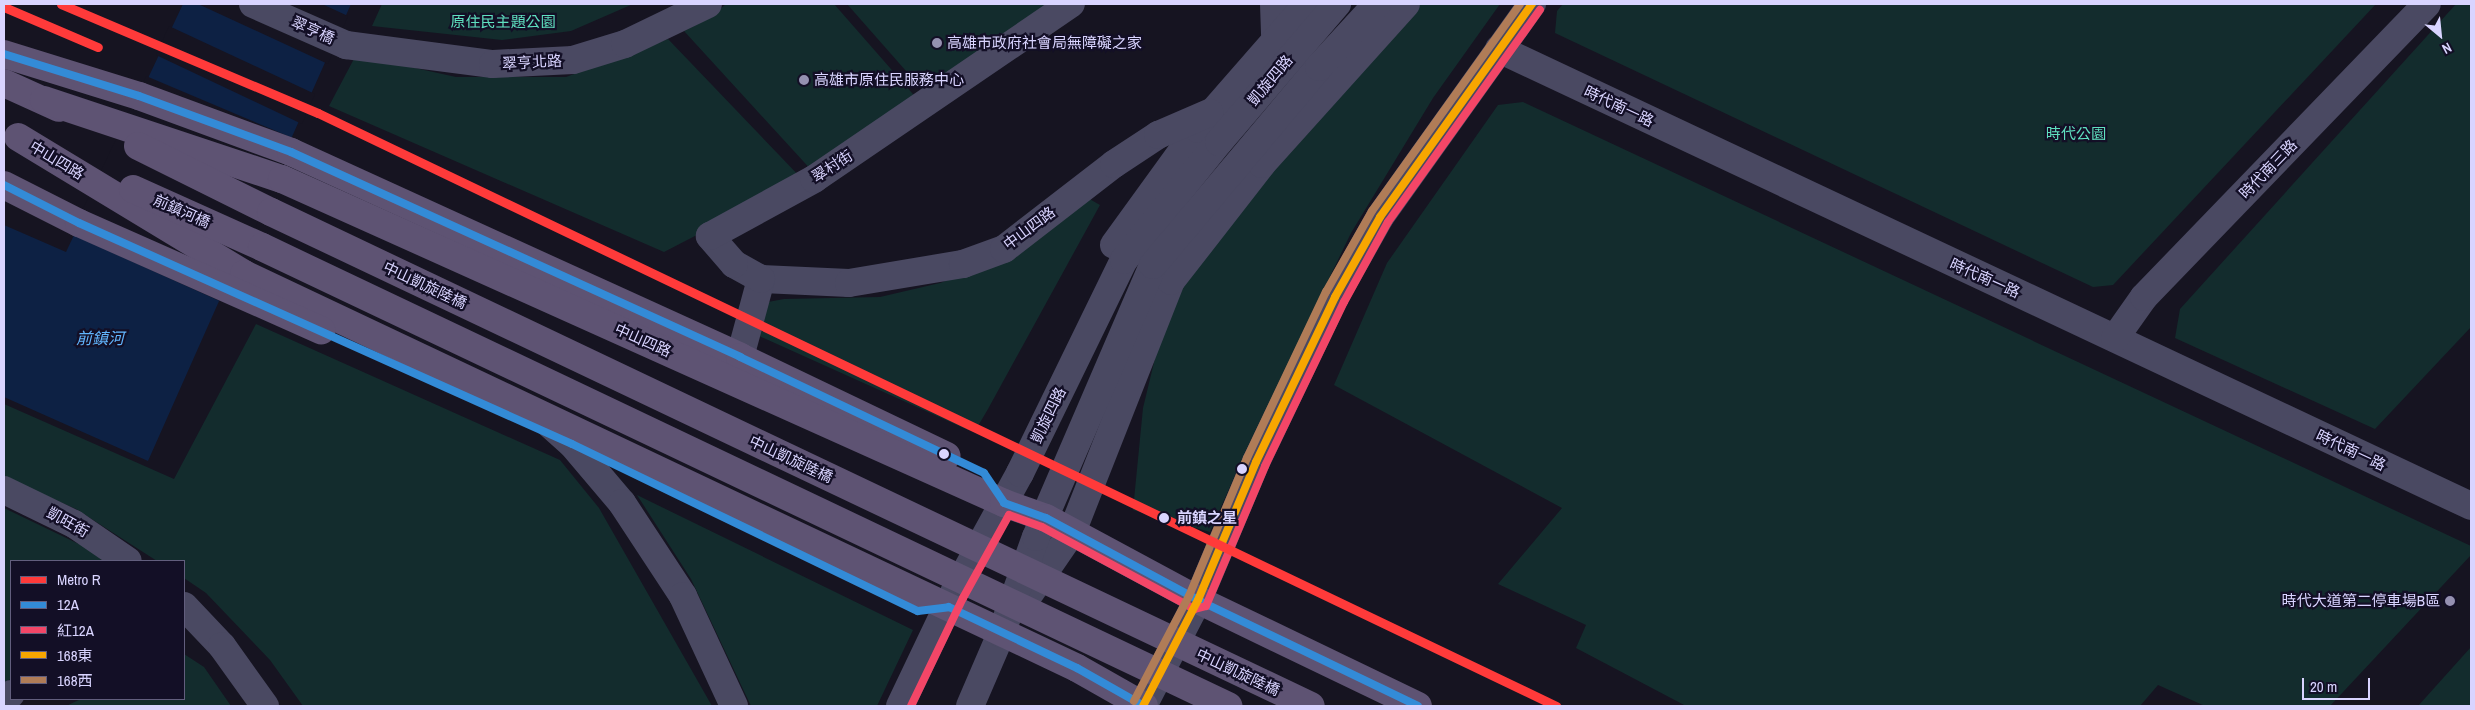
<!DOCTYPE html>
<meta charset="utf-8">
<style>
body{margin:0}
#map{position:relative;width:2475px;height:710px;overflow:hidden;background:#161421;font-family:"Archivo Narrow","Noto Sans TC",sans-serif}
div>[style]{position:absolute}
.green>*{inset:0;background:#132c2d}
.water>*{inset:0;background:#0d2144}
.pier>*{inset:0;background:#161421}
.minor>*{height:28px;margin:-14px;padding:0 14px;transform-origin:14px;border-radius:14px;background:#4a4962}
.major>*{height:28px;margin:-14px;padding:0 14px;transform-origin:14px;border-radius:14px;background:#5e5373}
.major-bridge>*{height:28px;margin:-14px;padding:0 14px;transform-origin:14px;border-radius:14px;background:#5e5373}
.bus-1>*{height:8px;margin:-4px;padding:0 4px;transform-origin:4px;border-radius:4px;background:#338bd7}
.bus-2>*{height:8px;margin:-4px;padding:0 4px;transform-origin:4px;border-radius:4px;background:#f34667}
.bus-3>*{height:8px;margin:-4px;padding:0 4px;transform-origin:4px;border-radius:4px;background:#f7a600}
.bus-4>*{height:8px;margin:-4px;padding:0 4px;transform-origin:4px;border-radius:4px;background:#b07c57}
.metro-1>*{height:9px;margin:-4.5px;padding:0 4.5px;transform-origin:4.5px;border-radius:4.5px;background:#ff3a3a}
.dots>*{width:14px;height:14px;translate:-50% -50%;box-sizing:border-box;border:2px solid #130f26;border-radius:50%}
span{translate:-50% -50%;white-space:nowrap;text-align:center;line-height:1.15;-webkit-text-stroke:4.5px #130f26;paint-order:stroke}
.park-label{font-size:15px;color:#5fe0c0}
.street-label{font-size:15px;color:#d9d4ff}
.poi-label{font-size:15px;color:#d9d4ff}
.left{translate:0 -50%;text-align:left}
.right{translate:-100% -50%;text-align:right}
.stop-label{font-size:15px;color:#d9d4ff;font-weight:700}
.water-label{font-size:16px;color:#62b6ff;font-style:italic}
.frame{position:absolute;inset:0;border:5px solid #d9d4ff;pointer-events:none}
.legend{position:absolute;left:10px;top:560px;width:175px;height:140px;box-sizing:border-box;background:#130f26;border:1px solid #625e7d;margin:0;padding:6px 9px;list-style:none;font-size:15px;color:#d9d4ff}
.legend li{display:flex;align-items:center;gap:10px;height:25px}
.legend b{width:25px;border:1px solid #625e7d}
.north{position:absolute;left:2415px;top:10px;width:50px;height:50px;-webkit-text-stroke:4px #130f26;paint-order:stroke;rotate:152deg;font-size:14px;font-weight:700;line-height:20px;text-align:center;color:#d9d4ff}
.north::after{content:'';display:block;margin:auto;width:18px;height:22px;background:#d9d4ff;clip-path:polygon(50% 0,100% 100%,50% 72%,0 100%)}
.scale{position:absolute;left:2302px;top:678px;width:68px;height:22px;box-sizing:border-box;border:2px solid #d9d4ff;border-top:0;padding-left:6px;font-size:15px;line-height:18px;white-space:nowrap;color:#d9d4ff;-webkit-text-stroke:4px #130f26;paint-order:stroke}
</style>
<div id="map">
<div class="green">
<i style="clip-path:polygon(382px 4px,633px 4px,571px 31px,502px 40px,372px 26px)"></i>
<i style="clip-path:polygon(726px 4px,834px 4px,919px 101px,814px 173px,684px 31px,711px 17px)"></i>
<i style="clip-path:polygon(847px 4px,1062px 4px,928px 96px)"></i>
<i style="clip-path:polygon(1417px 4px,1500px 4px,1433px 98px,1351px 233px,1247px 448px,1210px 532px,1133px 510px,1143px 408px,1164px 321px,1181px 284px,1269px 171px)"></i>
<i style="clip-path:polygon(1563px 4px,2376px 4px,2113px 285px,2093px 287px,1555px 33px,1557px 11px)"></i>
<i style="clip-path:polygon(2456px 4px,2471px 4px,2471px 327px,2375px 429px,2175px 338px,2180px 309px)"></i>
<i style="clip-path:polygon(668px 39px,803px 180px,664px 252px,329px 106px,356px 55px,456px 77px,566px 77px)"></i>
<i style="clip-path:polygon(1523px 102px,2471px 546px,2471px 555px,2330px 706px,2205px 706px,2158px 685px,2140px 706px,1686px 706px,1576px 648px,1586px 625px,1498px 584px,1562px 508px,1334px 385px,1387px 263px,1498px 105px)"></i>
<i style="clip-path:polygon(1086px 197px,1100px 205px,988px 409px,978px 426px,968px 430px,759px 336px,768px 302px,784px 299px,880px 297px,940px 283px,997px 262px)"></i>
<i style="clip-path:polygon(256px 324px,560px 460px,599px 508px,712px 706px,303px 706px,270px 660px,206px 593px,184px 578px,184px 561px,157px 561px,76px 509px,4px 477px,4px 404px,174px 479px)"></i>
<i style="clip-path:polygon(637px 495px,913px 630px,877px 706px,751px 706px,691px 579px)"></i>
<i style="clip-path:polygon(4px 508px,85px 547px,103px 561px,11px 561px,11px 679px,4px 682px)"></i>
<i style="clip-path:polygon(2471px 647px,2471px 706px,2418px 706px)"></i>
<i style="clip-path:polygon(184px 654px,204px 667px,231px 706px,66px 706px,81px 699px,184px 699px)"></i>
</div>
<div class="water">
<i style="clip-path:polygon(183px 4px,351px 4px,148px 461px,4px 397px,4px 225px,66px 252px)"></i>
</div>
<div class="pier">
<i style="clip-path:polygon(198px 4px,322px 4px,348px 16px,328px 64px)"></i>
<i style="clip-path:polygon(169px 26px,315px 94px,302px 124px,156px 55px)"></i>
<i style="clip-path:polygon(146px 76px,295px 139px,222px 302px,71px 234px)"></i>
</div>
<div class="minor">
<i style="left:253px;top:4px;width:102px;rotate:23.8deg"></i>
<i style="left:346px;top:45px;width:148px;rotate:7.4deg"></i>
<i style="left:493px;top:64px;width:80px;rotate:-2.9deg"></i>
<i style="left:573px;top:60px;width:54px;rotate:-17.1deg"></i>
<i style="left:625px;top:44px;width:92px;rotate:-25.7deg"></i>
<i style="left:1274px;top:4px;width:34px;rotate:88deg"></i>
<i style="left:1499px;top:49px;width:1074px;rotate:25.18deg"></i>
<i style="left:1114px;top:245px;width:143px;rotate:-54.1deg"></i>
<i style="left:1198px;top:129px;width:166px;rotate:-48.9deg"></i>
<i style="left:761px;top:279px;width:88px;rotate:2.6deg"></i>
<i style="left:849px;top:283px;width:116px;rotate:-9.5deg"></i>
<i style="left:963px;top:264px;width:44px;rotate:-20.1deg"></i>
<i style="left:1004px;top:249px;width:139px;rotate:-37.7deg"></i>
<i style="left:1114px;top:164px;width:53px;rotate:-33.4deg"></i>
<i style="left:1158px;top:135px;width:56px;rotate:-23.3deg"></i>
<i style="left:2115px;top:338px;width:50px;rotate:-54.7deg"></i>
<i style="left:2144px;top:297px;width:407px;rotate:-46deg"></i>
<i style="left:740px;top:357px;width:81px;rotate:-74.9deg"></i>
<i style="left:761px;top:279px;width:31px;rotate:-151deg"></i>
<i style="left:734px;top:264px;width:37px;rotate:-131deg"></i>
<i style="left:710px;top:236px;width:119px;rotate:-28.7deg"></i>
<i style="left:814px;top:179px;width:311px;rotate:-34.3deg"></i>
<i style="left:544px;top:419px;width:38px;rotate:42deg"></i>
<i style="left:572px;top:444px;width:77px;rotate:49.7deg"></i>
<i style="left:622px;top:503px;width:111px;rotate:56.7deg"></i>
<i style="left:683px;top:596px;width:121px;rotate:65.1deg"></i>
<i style="left:4px;top:490px;width:78px;rotate:25.9deg"></i>
<i style="left:74px;top:524px;width:65px;rotate:34.4deg"></i>
<i style="left:1028px;top:596px;width:78px;rotate:-55.5deg"></i>
<i style="left:1072px;top:532px;width:270px;rotate:-68.5deg"></i>
<i style="left:1171px;top:281px;width:148px;rotate:-52.1deg"></i>
<i style="left:1262px;top:164px;width:215px;rotate:-48deg"></i>
<i style="left:184px;top:606px;width:55px;rotate:46.5deg"></i>
<i style="left:222px;top:646px;width:74px;rotate:54.4deg"></i>
<i style="left:4px;top:698px;width:8px;rotate:-30deg"></i>
<i style="left:900px;top:706px;width:125px;rotate:-64.5deg"></i>
<i style="left:954px;top:593px;width:137px;rotate:-61.2deg"></i>
<i style="left:1020px;top:473px;width:237px;rotate:-64deg"></i>
<i style="left:1124px;top:260px;width:151px;rotate:-51.2deg"></i>
<i style="left:1219px;top:142px;width:182px;rotate:-49.5deg"></i>
<i style="left:970px;top:706px;width:78px;rotate:-66.7deg"></i>
<i style="left:1001px;top:634px;width:103px;rotate:-70.2deg"></i>
<i style="left:1036px;top:537px;width:296px;rotate:-66.7deg"></i>
<i style="left:1153px;top:265px;width:258px;rotate:-50deg"></i>
<i style="left:1319px;top:67px;width:86px;rotate:-47.4deg"></i>
<i style="left:1143px;top:706px;width:119px;rotate:-62.6deg"></i>
<i style="left:1198px;top:600px;width:150px;rotate:-67.2deg"></i>
<i style="left:1256px;top:462px;width:183px;rotate:-64.4deg"></i>
<i style="left:1335px;top:297px;width:92px;rotate:-60.6deg"></i>
<i style="left:1380px;top:217px;width:262px;rotate:-54.5deg"></i>
</div>
<div class="major">
<i style="left:4px;top:54px;width:141px;rotate:17.3deg"></i>
<i style="left:139px;top:96px;width:162px;rotate:20.2deg"></i>
<i style="left:291px;top:152px;width:494px;rotate:24.5deg"></i>
<i style="left:740px;top:357px;width:229px;rotate:25.6deg"></i>
<i style="left:4px;top:83px;width:60px;rotate:24.4deg"></i>
<i style="left:44px;top:100px;width:251px;rotate:18.4deg"></i>
<i style="left:282px;top:179px;width:791px;rotate:24.17deg"></i>
<i style="left:1004px;top:503px;width:45px;rotate:19.7deg"></i>
<i style="left:1046px;top:518px;width:173px;rotate:28.3deg"></i>
<i style="left:1198px;top:600px;width:244px;rotate:25.7deg"></i>
<i style="left:18px;top:137px;width:264px;rotate:31.2deg"></i>
<i style="left:244px;top:274px;width:921px;rotate:25.31deg"></i>
<i style="left:1077px;top:668px;width:77px;rotate:29.6deg"></i>
<i style="left:138px;top:146px;width:148px;rotate:26.4deg"></i>
<i style="left:4px;top:185px;width:84px;rotate:26.9deg"></i>
<i style="left:79px;top:223px;width:265px;rotate:23.9deg"></i>
<i style="left:133px;top:189px;width:141px;rotate:24.2deg"></i>
</div>
<div class="major-bridge">
<i style="left:271px;top:212px;width:1151px;rotate:25.41deg"></i>
<i style="left:262px;top:247px;width:1070px;rotate:25.41deg"></i>
</div>
<div class="bus-1">
<i style="left:4px;top:54px;width:141px;rotate:17.3deg"></i>
<i style="left:139px;top:96px;width:162px;rotate:20.2deg"></i>
<i style="left:291px;top:152px;width:494px;rotate:24.5deg"></i>
<i style="left:740px;top:357px;width:270px;rotate:25.4deg"></i>
<i style="left:984px;top:473px;width:36px;rotate:56deg"></i>
<i style="left:1004px;top:503px;width:45px;rotate:19.7deg"></i>
<i style="left:1046px;top:518px;width:173px;rotate:28.3deg"></i>
<i style="left:1198px;top:600px;width:244px;rotate:25.7deg"></i>
<i style="left:4px;top:185px;width:84px;rotate:26.9deg"></i>
<i style="left:79px;top:223px;width:540px;rotate:24.15deg"></i>
<i style="left:572px;top:444px;width:384px;rotate:25.8deg"></i>
<i style="left:918px;top:611px;width:31px;rotate:-7deg"></i>
<i style="left:949px;top:607px;width:142px;rotate:25.5deg"></i>
<i style="left:1077px;top:668px;width:77px;rotate:29.6deg"></i>
</div>
<div class="bus-2">
<i style="left:911px;top:706px;width:120px;rotate:-64.3deg"></i>
<i style="left:963px;top:598px;width:95px;rotate:-61deg"></i>
<i style="left:1009px;top:515px;width:35px;rotate:20deg"></i>
<i style="left:1042px;top:527px;width:173px;rotate:28.3deg"></i>
<i style="left:1194px;top:609px;width:12px;rotate:-14deg"></i>
<i style="left:1206px;top:606px;width:152px;rotate:-67.1deg"></i>
<i style="left:1265px;top:466px;width:182px;rotate:-64.3deg"></i>
<i style="left:1344px;top:302px;width:91px;rotate:-61.2deg"></i>
<i style="left:1388px;top:222px;width:261px;rotate:-54.4deg"></i>
</div>
<div class="bus-3">
<i style="left:1143px;top:706px;width:119px;rotate:-62.6deg"></i>
<i style="left:1198px;top:600px;width:150px;rotate:-67.2deg"></i>
<i style="left:1256px;top:462px;width:183px;rotate:-64.4deg"></i>
<i style="left:1335px;top:297px;width:92px;rotate:-60.6deg"></i>
<i style="left:1380px;top:217px;width:262px;rotate:-54.5deg"></i>
</div>
<div class="bus-4">
<i style="left:1134px;top:701px;width:119px;rotate:-62.4deg"></i>
<i style="left:1189px;top:596px;width:150px;rotate:-67.2deg"></i>
<i style="left:1247px;top:458px;width:184px;rotate:-64.6deg"></i>
<i style="left:1326px;top:292px;width:93px;rotate:-60.4deg"></i>
<i style="left:1372px;top:211px;width:254px;rotate:-54.4deg"></i>
</div>
<div class="metro-1">
<i style="left:61px;top:4px;width:279px;rotate:23deg"></i>
<i style="left:318px;top:113px;width:1373px;rotate:25.59deg"></i>
<i style="left:4px;top:7px;width:102px;rotate:23.1deg"></i>
</div>
<div class="dots">
<i style="left:937px;top:43px;background:#9591b1"></i>
<i style="left:804px;top:80px;background:#9591b1"></i>
<i style="left:944px;top:454px;background:#d9d4ff"></i>
<i style="left:1242px;top:469px;background:#d9d4ff"></i>
<i style="left:1164px;top:518px;background:#d9d4ff"></i>
<i style="left:2450px;top:601px;background:#9591b1"></i>
</div>
<div class="park-label">
<span style="left:503px;top:22px">原住民主題公園</span>
<span style="left:2076px;top:134px">時代公園</span>
</div>
<div class="street-label">
<span style="left:313px;top:30px;rotate:24deg">翠亨橋</span>
<span style="left:532px;top:62px;rotate:-3deg">翠亨北路</span>
<span style="left:1270px;top:80px;rotate:-50deg">凱旋四路</span>
<span style="left:1619px;top:106px;rotate:25deg">時代南一路</span>
<span style="left:57px;top:160px;rotate:31deg">中山四路</span>
<span style="left:832px;top:166px;rotate:-33deg">翠村街</span>
<span style="left:2268px;top:169px;rotate:-46deg">時代南三路</span>
<span style="left:182px;top:211px;rotate:24deg">前鎮河橋</span>
<span style="left:1029px;top:228px;rotate:-37deg">中山四路</span>
<span style="left:1985px;top:278px;rotate:24deg">時代南一路</span>
<span style="left:425px;top:285px;rotate:25deg">中山凱旋陸橋</span>
<span style="left:643px;top:340px;rotate:24deg">中山四路</span>
<span style="left:1048px;top:415px;rotate:-64deg">凱旋四路</span>
<span style="left:2351px;top:450px;rotate:25deg">時代南一路</span>
<span style="left:791px;top:459px;rotate:25deg">中山凱旋陸橋</span>
<span style="left:68px;top:522px;rotate:29deg">凱旺街</span>
<span style="left:1238px;top:672px;rotate:25deg">中山凱旋陸橋</span>
</div>
<div class="poi-label">
<span class="left" style="left:947px;top:43px">高雄市政府社會局無障礙之家</span>
<span class="left" style="left:814px;top:80px">高雄市原住民服務中心</span>
<span class="right" style="left:2440px;top:601px">時代大道第二停車場B區</span>
</div>
<div class="stop-label">
<span class="left" style="left:1177px;top:518px">前鎮之星</span>
</div>
<div class="water-label">
<span style="left:100px;top:338px">前鎮河</span>
</div>
<div class="frame"></div>
<ul class="legend">
<li><b style="height:6px;background:#ff3a3a"></b>Metro R</li>
<li><b style="height:6px;background:#338bd7"></b>12A</li>
<li><b style="height:6px;background:#f34667"></b>紅12A</li>
<li><b style="height:6px;background:#f7a600"></b>168東</li>
<li><b style="height:6px;background:#b07c57"></b>168西</li>
</ul>
<div class="north">N</div>
<div class="scale">20 m</div>
</div>
